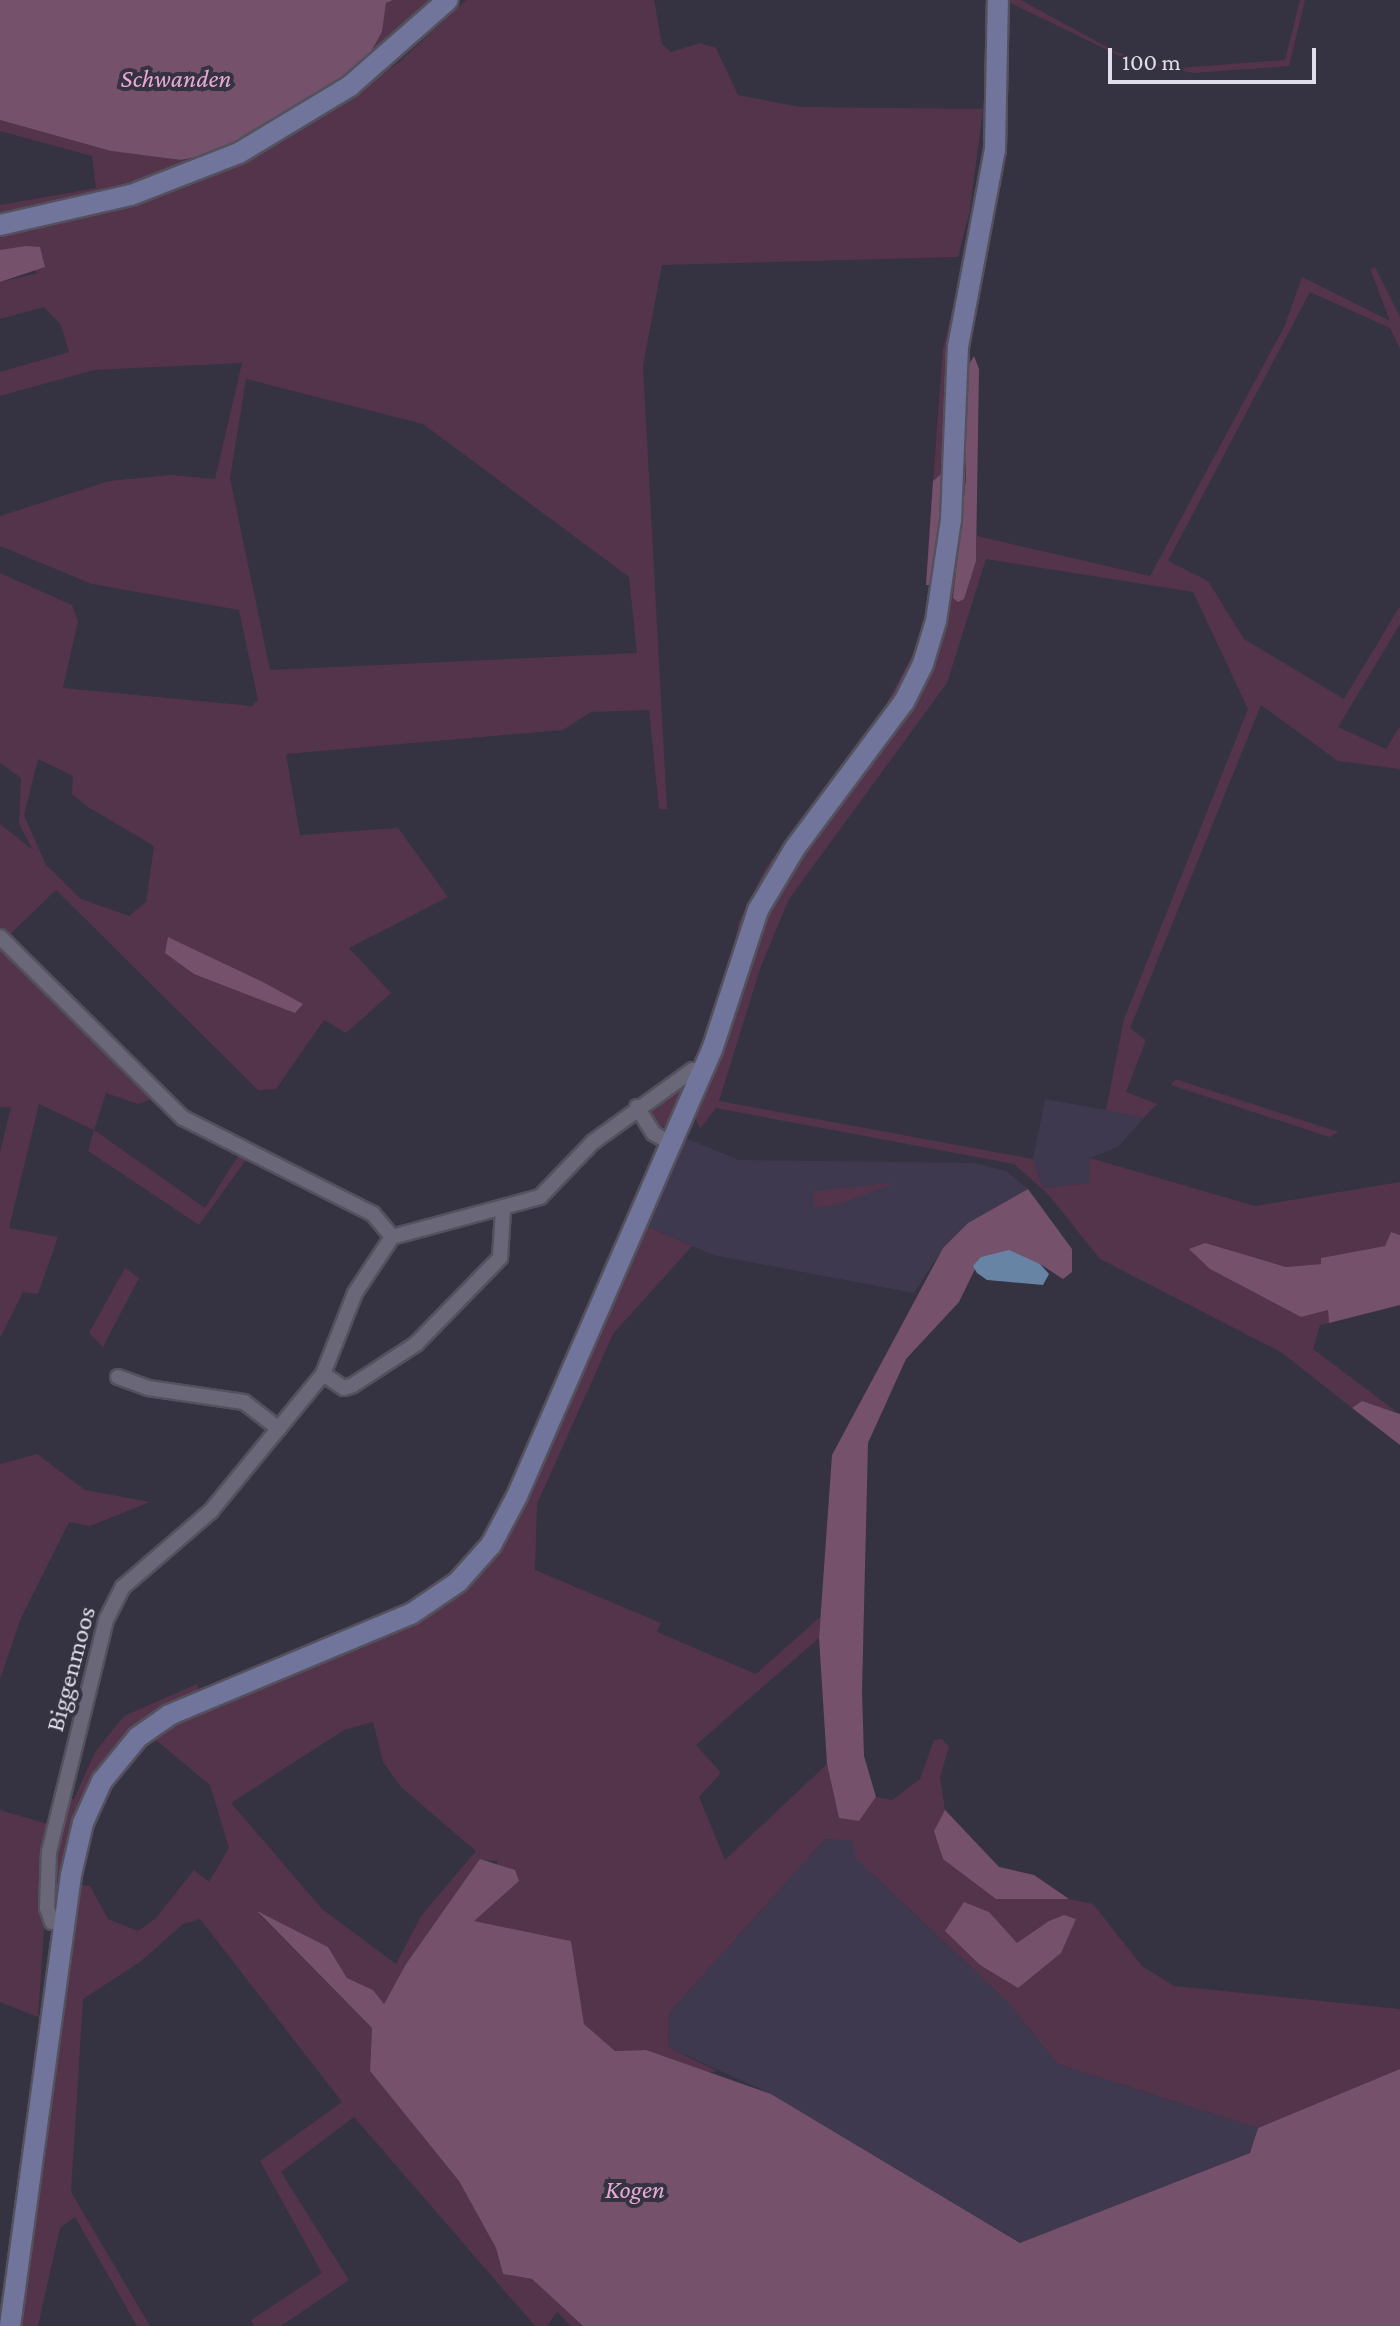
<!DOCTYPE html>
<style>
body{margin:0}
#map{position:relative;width:1400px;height:2326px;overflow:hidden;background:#353241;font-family:"Crimson Pro",serif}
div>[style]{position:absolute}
.built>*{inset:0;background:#3e394f}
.green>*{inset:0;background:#53344b}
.forest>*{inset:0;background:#75516b}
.water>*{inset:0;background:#6884a5}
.roads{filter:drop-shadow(2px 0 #54515e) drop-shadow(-2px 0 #54515e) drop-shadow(0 2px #54515e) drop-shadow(0 -2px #54515e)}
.minor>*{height:14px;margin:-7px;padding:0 7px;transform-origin:7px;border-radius:7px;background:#6a6778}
.secondary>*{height:20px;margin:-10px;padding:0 10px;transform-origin:10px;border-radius:10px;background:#72759b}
span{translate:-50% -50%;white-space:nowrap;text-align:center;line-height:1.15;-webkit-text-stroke:8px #353241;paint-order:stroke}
.park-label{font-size:26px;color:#e5a9d4;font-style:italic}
.street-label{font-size:26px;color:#e0dee8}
.scale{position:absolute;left:1108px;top:48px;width:208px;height:36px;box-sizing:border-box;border:4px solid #e0dee8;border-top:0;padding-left:10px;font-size:24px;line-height:28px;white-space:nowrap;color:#e0dee8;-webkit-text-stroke:6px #353241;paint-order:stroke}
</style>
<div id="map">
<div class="built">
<i style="clip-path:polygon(1045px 1099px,1106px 1110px,1144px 1118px,1118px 1147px,1090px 1158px,1089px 1183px,1043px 1188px,1033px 1159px)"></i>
<i style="clip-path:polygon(678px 1135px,739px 1160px,974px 1163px,1006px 1171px,1028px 1189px,968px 1223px,943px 1248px,914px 1293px,713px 1255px,642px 1224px)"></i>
<i style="clip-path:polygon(825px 1839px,852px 1841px,856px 1858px,870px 1872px,1005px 1999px,1058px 2064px,1258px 2128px,1250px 2153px,1021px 2243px,771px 2094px,668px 2047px,669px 2013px)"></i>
</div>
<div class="green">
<i style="clip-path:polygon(393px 0,437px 0,363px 66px,382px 32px,386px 3px)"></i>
<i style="clip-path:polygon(evenodd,466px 0,654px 0,662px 44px,671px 52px,700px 43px,716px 48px,738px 95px,800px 107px,983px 109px,970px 210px,958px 257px,662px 265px,643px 366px,667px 809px,659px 809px,649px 710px,591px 712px,563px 730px,286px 754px,300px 835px,398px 828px,448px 897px,349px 948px,391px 993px,346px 1033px,324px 1020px,276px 1089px,258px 1090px,56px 890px,6px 938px,0 933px,0 824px,33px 850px,19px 824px,21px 778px,0 763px,0 573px,72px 605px,78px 621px,63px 688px,252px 706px,258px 700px,239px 610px,92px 584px,0 546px,0 516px,109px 481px,170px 475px,215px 479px,242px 363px,94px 370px,0 396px,0 372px,69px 352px,61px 325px,44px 307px,0 319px,0 282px,38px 273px,0 250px,0 234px,156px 196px,274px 144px,398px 63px,466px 0,246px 379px,423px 424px,629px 577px,637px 653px,270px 670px,230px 478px,246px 379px,466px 0,38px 759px,73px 776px,72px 794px,88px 807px,154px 846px,146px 902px,129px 916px,81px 899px,46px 865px,24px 815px,38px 759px,466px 0,168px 937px,228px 966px,301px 1005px,294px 1013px,263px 998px,168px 937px)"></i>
<i style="clip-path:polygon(1004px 0,1021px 0,1116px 52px,1177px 68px,1285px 60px,1300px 0,1305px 0,1289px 66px,1193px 73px,1126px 59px)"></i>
<i style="clip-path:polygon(0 120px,111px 151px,181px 160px,228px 150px,99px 197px,0 218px,0 205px,96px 188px,92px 156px,0 131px)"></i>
<i style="clip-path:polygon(971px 231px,948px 477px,941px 474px,933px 481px,943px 349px)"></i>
<i style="clip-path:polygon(1375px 267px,1400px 317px,1400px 349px,1390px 328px,1310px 292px,1168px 561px,1208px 581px,1244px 639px,1344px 699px,1400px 606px,1400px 624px,1338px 727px,1386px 749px,1400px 726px,1400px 769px,1338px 761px,1261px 705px,1130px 1028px,1146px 1040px,1126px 1092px,1157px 1104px,1152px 1109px,1144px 1118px,1106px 1110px,1124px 1019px,1248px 709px,1193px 592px,986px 559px,947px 683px,789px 899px,761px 966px,719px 1101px,1033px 1159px,1043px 1188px,1089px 1183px,1090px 1158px,1255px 1206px,1400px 1182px,1400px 1235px,1391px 1232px,1385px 1246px,1322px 1258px,1322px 1264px,1286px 1267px,1257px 1258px,1210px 1269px,1301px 1317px,1328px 1309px,1329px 1323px,1320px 1325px,1313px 1349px,1397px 1412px,1362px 1402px,1352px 1408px,1281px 1352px,1100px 1259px,1048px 1194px,1014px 1164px,716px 1108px,700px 1129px,696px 1120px,697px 1105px,742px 995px,770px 906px,918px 695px,966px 369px,966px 478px,953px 598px,976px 561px,977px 536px,1150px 576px,1285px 325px,1302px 277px,1390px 321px,1370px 269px)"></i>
<i style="clip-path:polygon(923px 635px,916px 667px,728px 973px,739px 922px,767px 866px,874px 727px)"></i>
<i style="clip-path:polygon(0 943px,156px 1097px,138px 1104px,106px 1093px,94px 1130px,205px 1208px,240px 1153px,248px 1157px,199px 1225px,88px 1151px,94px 1130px,39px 1104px,9px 1228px,58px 1237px,38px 1294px,23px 1292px,0 1338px,0 1152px,11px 1107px,0 1107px)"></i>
<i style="clip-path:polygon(1175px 1079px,1339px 1132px,1329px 1137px,1171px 1085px)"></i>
<i style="clip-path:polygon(683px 1084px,668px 1127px,653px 1125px,652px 1108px)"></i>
<i style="clip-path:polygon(895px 1183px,836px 1205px,814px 1207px,813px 1191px)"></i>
<i style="clip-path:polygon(evenodd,642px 1224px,692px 1246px,613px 1334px,537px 1504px,535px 1570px,661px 1623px,657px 1632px,756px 1674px,820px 1617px,819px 1638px,696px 1745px,721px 1773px,699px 1797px,725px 1860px,827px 1764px,839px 1818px,859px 1821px,876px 1797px,892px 1800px,920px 1779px,934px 1740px,942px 1739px,949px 1747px,940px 1777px,945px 1810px,999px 1867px,1034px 1875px,1069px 1899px,1093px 1904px,1142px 1966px,1174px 1986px,1400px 2009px,1400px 2069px,1258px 2128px,1058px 2064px,1005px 1999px,870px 1872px,856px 1858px,852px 1841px,825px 1839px,669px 2013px,668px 2047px,717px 2071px,704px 2074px,646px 2050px,615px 2051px,584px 2024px,571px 1941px,473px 1921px,498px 1861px,480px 1860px,406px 1964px,384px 2004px,373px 1990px,347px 1978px,328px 1947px,259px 1914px,372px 2028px,370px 2071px,459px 2181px,496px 2248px,503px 2274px,532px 2279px,583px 2326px,571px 2326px,557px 2312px,547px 2326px,535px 2326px,354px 2117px,281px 2172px,349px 2280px,281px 2326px,254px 2326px,251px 2320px,322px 2273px,260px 2161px,342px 2102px,200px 1919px,183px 1924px,140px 1962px,83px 1999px,71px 2192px,150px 2326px,137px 2326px,75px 2217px,60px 2228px,38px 2326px,14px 2326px,35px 2225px,77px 1884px,90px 1886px,108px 1919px,138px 1931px,155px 1919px,194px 1870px,209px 1882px,229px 1848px,210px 1785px,151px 1736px,485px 1566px,642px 1224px,373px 1722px,383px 1762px,401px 1787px,476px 1851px,421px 1916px,396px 1964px,322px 1909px,231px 1803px,344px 1730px,373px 1722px)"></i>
<i style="clip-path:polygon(125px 1268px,139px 1278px,103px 1347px,89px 1333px)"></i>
<i style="clip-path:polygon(37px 1454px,85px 1490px,150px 1502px,90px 1526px,69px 1522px,21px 1618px,0 1679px,0 1464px)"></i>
<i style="clip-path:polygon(197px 1684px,200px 1692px,113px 1754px,60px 1914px,54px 1915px,51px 1875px,69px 1799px,74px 1799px,95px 1752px,124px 1716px)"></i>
<i style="clip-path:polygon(0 1810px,51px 1825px,38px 2017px,0 2002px)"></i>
</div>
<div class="forest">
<i style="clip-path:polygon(0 0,393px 0,386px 3px,382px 32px,363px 66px,228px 150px,181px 160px,111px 151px,0 120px)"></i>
<i style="clip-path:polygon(26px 246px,40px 247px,45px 267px,0 282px,0 250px)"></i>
<i style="clip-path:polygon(974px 356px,979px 369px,976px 561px,964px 599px,958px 602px,953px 598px,966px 478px,966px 369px)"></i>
<i style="clip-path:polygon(941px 474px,948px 477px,936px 585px,926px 585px,933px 481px)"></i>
<i style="clip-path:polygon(168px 937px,261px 981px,303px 1004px,295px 1013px,194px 974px,165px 953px)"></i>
<i style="clip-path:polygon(1028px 1189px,1072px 1249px,1072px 1272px,1063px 1279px,1040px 1264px,1005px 1254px,981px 1257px,959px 1302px,906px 1359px,868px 1443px,862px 1691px,864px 1756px,876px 1797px,859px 1821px,839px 1818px,827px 1764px,819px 1638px,832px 1455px,943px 1248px,968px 1223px)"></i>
<i style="clip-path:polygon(1391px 1232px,1400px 1235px,1400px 1305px,1329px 1323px,1328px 1310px,1301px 1317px,1210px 1269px,1189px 1249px,1205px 1243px,1286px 1267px,1321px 1264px,1321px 1258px,1385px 1246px)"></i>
<i style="clip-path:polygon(1362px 1401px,1400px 1414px,1400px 1445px,1352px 1408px)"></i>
<i style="clip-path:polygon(945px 1810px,999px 1867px,1034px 1875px,1069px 1899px,996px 1899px,943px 1859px,934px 1831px)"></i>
<i style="clip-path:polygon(480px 1859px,515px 1870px,519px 1881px,474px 1921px,571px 1941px,584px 2024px,615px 2051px,646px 2050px,771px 2094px,1020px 2243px,1250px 2153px,1258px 2128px,1400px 2069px,1400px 2326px,583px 2326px,532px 2279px,503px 2274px,496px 2248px,459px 2181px,370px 2071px,372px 2028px,257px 1911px,328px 1947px,347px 1978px,373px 1990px,384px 2004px,406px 1964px)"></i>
<i style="clip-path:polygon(964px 1902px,989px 1912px,1017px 1943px,1049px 1921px,1064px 1915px,1076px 1919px,1061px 1953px,1018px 1988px,980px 1965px,945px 1931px)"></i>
</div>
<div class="water">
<i style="clip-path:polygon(1009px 1250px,1040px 1264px,1049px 1274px,1043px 1285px,987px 1280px,977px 1273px,973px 1266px,981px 1257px)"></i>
</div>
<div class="roads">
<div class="minor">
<i style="left:0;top:937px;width:257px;rotate:44.7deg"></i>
<i style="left:183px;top:1118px;width:213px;rotate:26.8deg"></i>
<i style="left:373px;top:1214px;width:30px;rotate:50deg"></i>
<i style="left:637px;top:1107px;width:31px;rotate:58deg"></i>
<i style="left:653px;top:1133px;width:20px;rotate:30deg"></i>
<i style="left:323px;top:1374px;width:25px;rotate:34deg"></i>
<i style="left:344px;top:1388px;width:9px;rotate:-18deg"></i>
<i style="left:353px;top:1385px;width:75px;rotate:-33.1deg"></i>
<i style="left:416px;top:1344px;width:120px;rotate:-45.7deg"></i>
<i style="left:500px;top:1258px;width:48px;rotate:-86.4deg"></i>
<i style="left:118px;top:1377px;width:32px;rotate:20deg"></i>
<i style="left:148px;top:1388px;width:97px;rotate:8.3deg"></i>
<i style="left:244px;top:1402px;width:44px;rotate:37.6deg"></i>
<i style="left:64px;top:1923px;width:12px;rotate:-175deg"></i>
<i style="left:52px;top:1922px;width:15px;rotate:-110deg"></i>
<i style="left:47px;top:1908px;width:56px;rotate:-88deg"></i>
<i style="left:49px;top:1852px;width:239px;rotate:-76.2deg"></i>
<i style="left:106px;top:1620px;width:37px;rotate:-63deg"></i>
<i style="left:123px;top:1587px;width:116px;rotate:-40.8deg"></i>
<i style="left:211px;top:1511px;width:177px;rotate:-50.7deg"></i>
<i style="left:323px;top:1374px;width:87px;rotate:-68.4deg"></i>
<i style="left:355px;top:1293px;width:67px;rotate:-56.5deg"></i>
<i style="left:392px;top:1237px;width:153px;rotate:-15.1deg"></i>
<i style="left:540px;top:1197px;width:76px;rotate:-46.1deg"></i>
<i style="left:593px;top:1142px;width:123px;rotate:-35.8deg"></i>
<i style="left:693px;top:1070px;width:10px"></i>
</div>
<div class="secondary">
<i style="left:0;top:225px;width:134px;rotate:-12.9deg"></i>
<i style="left:131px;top:195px;width:116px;rotate:-21.3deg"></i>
<i style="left:239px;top:153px;width:130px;rotate:-31.1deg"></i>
<i style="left:350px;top:86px;width:130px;rotate:-41.3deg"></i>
<i style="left:10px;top:2326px;width:455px;rotate:-82.3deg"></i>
<i style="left:71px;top:1875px;width:53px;rotate:-77deg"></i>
<i style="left:83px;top:1823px;width:46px;rotate:-65.7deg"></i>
<i style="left:102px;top:1781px;width:57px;rotate:-50.7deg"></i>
<i style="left:138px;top:1737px;width:38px;rotate:-35deg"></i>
<i style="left:169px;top:1715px;width:262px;rotate:-22.7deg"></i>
<i style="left:411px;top:1614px;width:57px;rotate:-34.2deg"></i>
<i style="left:458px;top:1582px;width:50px;rotate:-48.3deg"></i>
<i style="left:491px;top:1545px;width:55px;rotate:-62deg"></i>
<i style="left:517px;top:1496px;width:487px;rotate:-66.4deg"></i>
<i style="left:712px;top:1050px;width:147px;rotate:-71.8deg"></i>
<i style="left:758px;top:910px;width:72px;rotate:-59.2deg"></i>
<i style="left:795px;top:848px;width:182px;rotate:-53.3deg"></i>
<i style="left:904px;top:702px;width:42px;rotate:-63.4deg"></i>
<i style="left:923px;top:664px;width:45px;rotate:-73.2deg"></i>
<i style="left:936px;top:621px;width:102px;rotate:-81.6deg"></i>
<i style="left:951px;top:520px;width:173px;rotate:-87.7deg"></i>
<i style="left:958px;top:347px;width:200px;rotate:-79.4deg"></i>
<i style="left:995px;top:150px;width:150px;rotate:-88.9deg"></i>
</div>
</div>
<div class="park-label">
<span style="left:176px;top:79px">Schwanden</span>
<span style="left:635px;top:2190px">Kogen</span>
</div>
<div class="street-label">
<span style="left:71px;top:1669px;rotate:-75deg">Biggenmoos</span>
</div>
<div class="scale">100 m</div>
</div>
